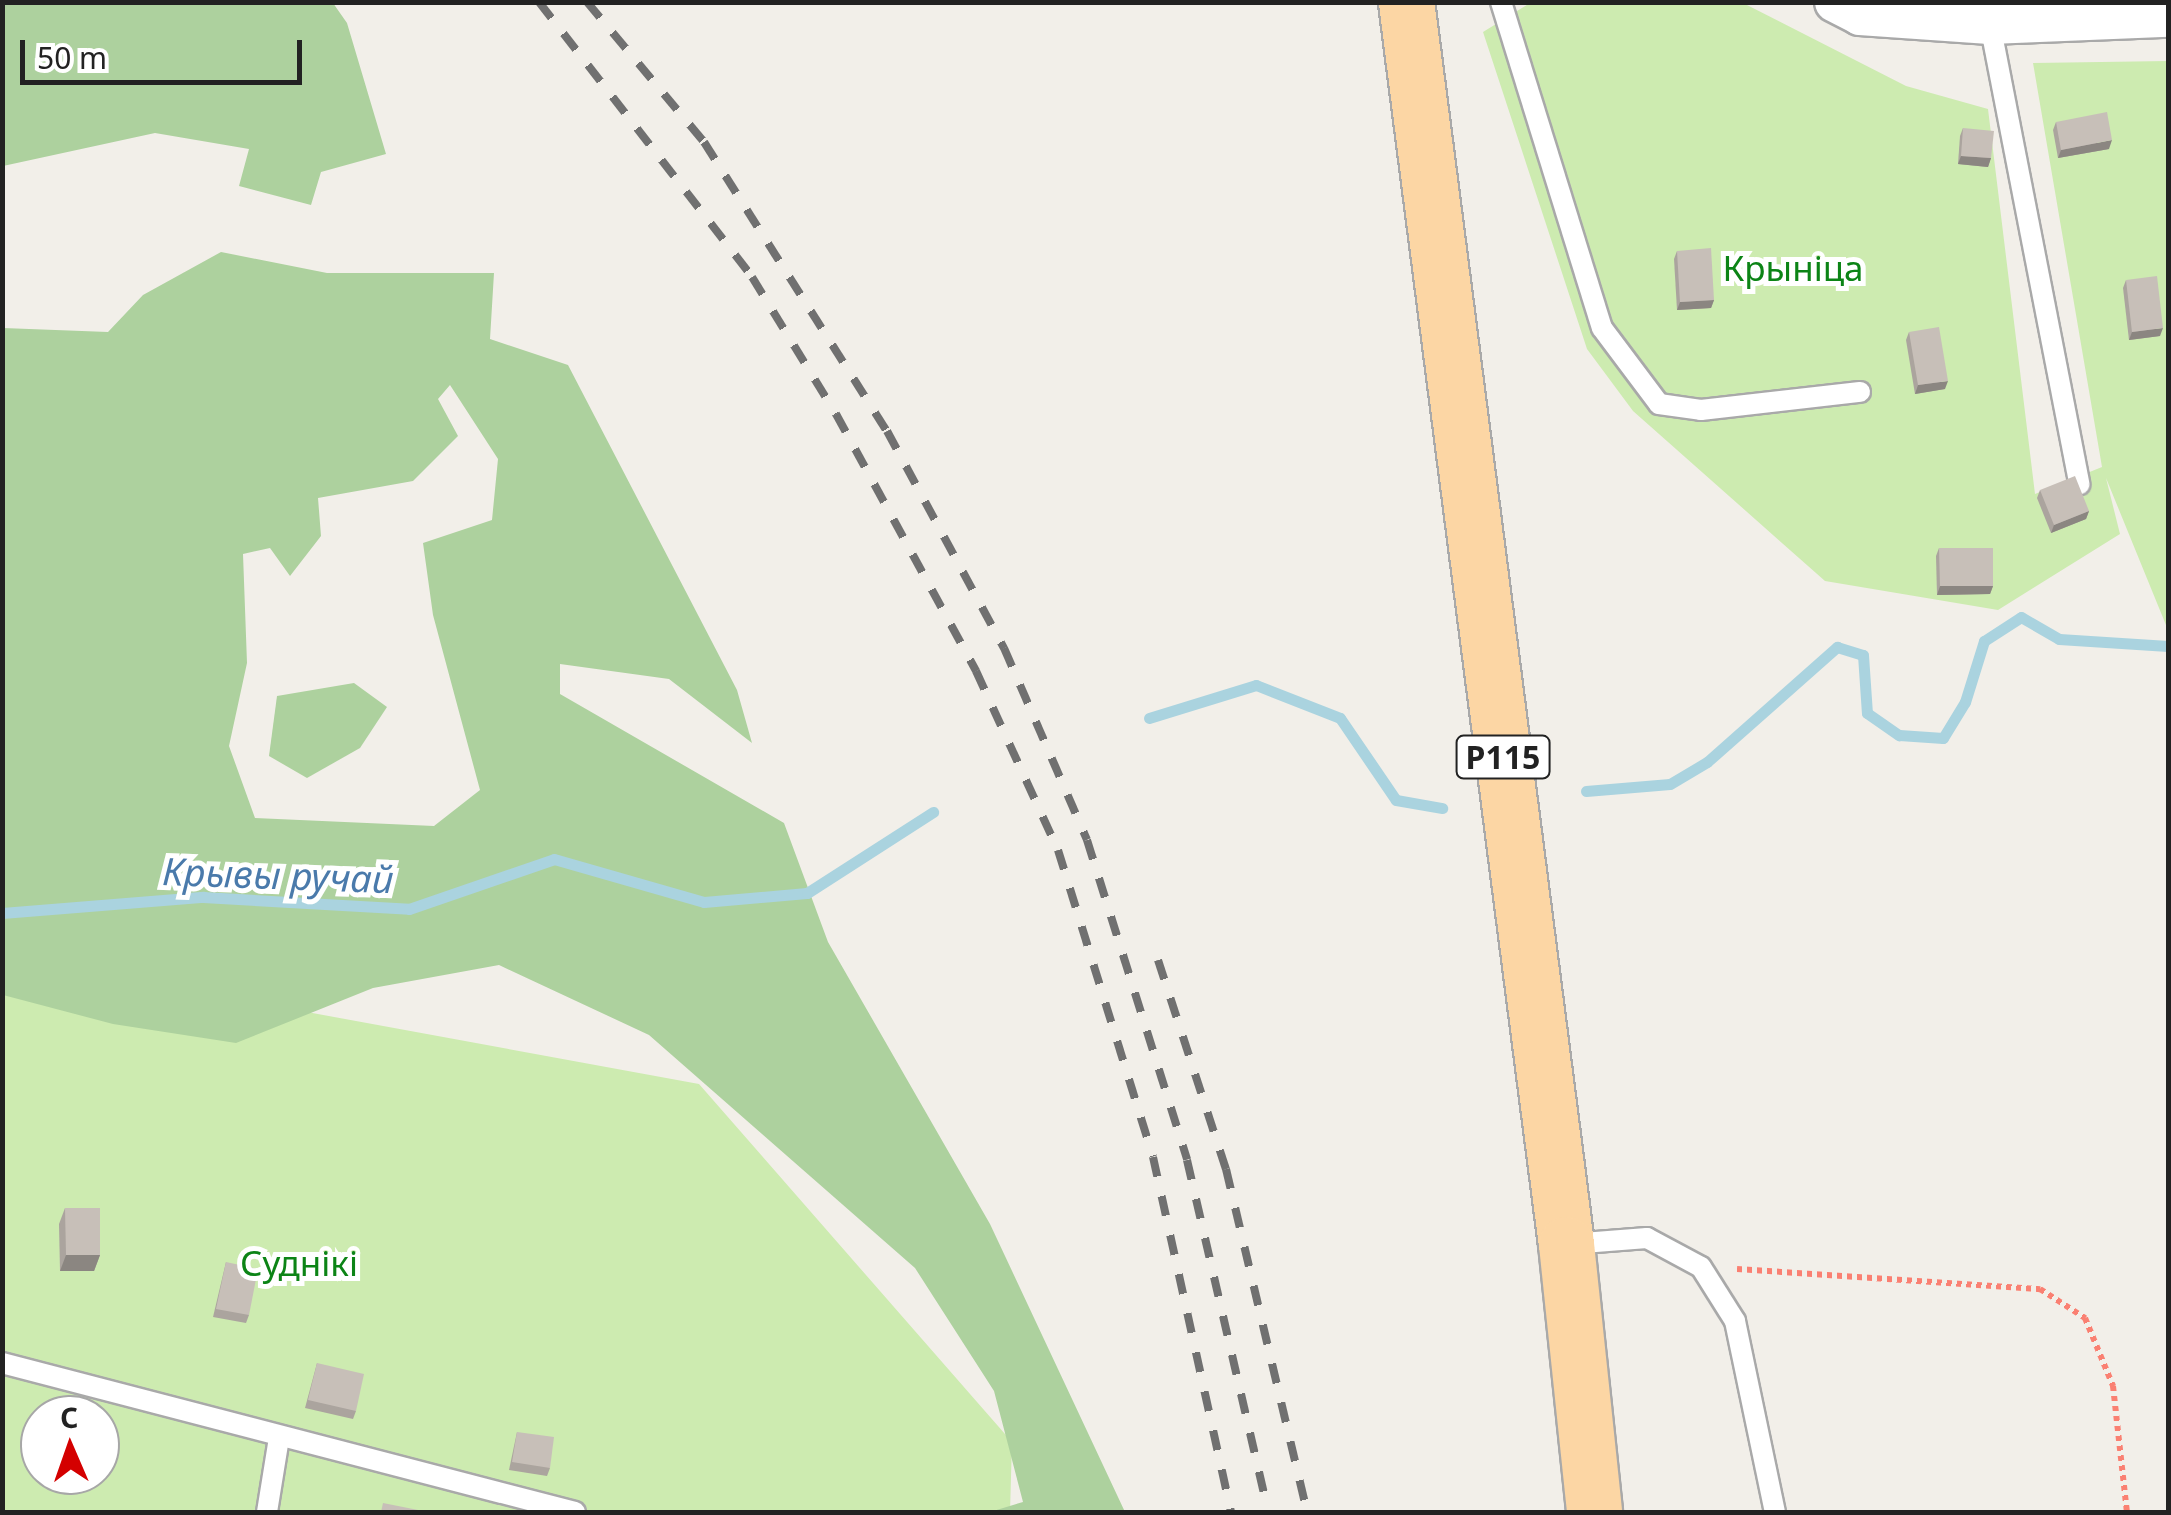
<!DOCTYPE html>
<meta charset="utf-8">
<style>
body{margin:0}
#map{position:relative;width:2171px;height:1515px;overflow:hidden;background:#f2efe9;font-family:"Noto Sans",sans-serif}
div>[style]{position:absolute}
.grass>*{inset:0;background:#cdebb0}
.forest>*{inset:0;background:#add19e}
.stream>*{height:11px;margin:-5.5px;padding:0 5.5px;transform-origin:5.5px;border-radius:5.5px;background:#aad3df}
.path>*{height:6px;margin-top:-3px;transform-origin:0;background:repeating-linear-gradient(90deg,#fa8072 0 5px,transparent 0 10px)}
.roads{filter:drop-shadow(2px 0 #a9a9a9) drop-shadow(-2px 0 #a9a9a9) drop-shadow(0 2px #a9a9a9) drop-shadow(0 -2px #a9a9a9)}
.lane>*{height:20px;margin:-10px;padding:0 10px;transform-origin:10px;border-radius:10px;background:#fff}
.street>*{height:40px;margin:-20px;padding:0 20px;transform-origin:20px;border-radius:20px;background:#fff}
.primary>*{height:55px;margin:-27.5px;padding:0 27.5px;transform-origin:27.5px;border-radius:27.5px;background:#fcd6a4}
.rail>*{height:8px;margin-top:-4px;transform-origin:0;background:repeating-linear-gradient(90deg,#707070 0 20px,transparent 0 40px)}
.wall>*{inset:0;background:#aba49e}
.shaded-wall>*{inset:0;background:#8b8681}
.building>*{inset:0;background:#c7bfb8}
span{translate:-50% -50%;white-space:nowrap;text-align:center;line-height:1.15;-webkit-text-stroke:10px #fff;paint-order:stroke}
.shield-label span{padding:2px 8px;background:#fff;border:2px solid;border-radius:8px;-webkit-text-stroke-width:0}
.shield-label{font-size:32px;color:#222;font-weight:700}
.park-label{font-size:35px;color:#0c8416}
.water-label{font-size:38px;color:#4a7aab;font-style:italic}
.frame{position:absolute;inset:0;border:5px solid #222;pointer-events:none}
.north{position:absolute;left:20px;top:1395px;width:100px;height:100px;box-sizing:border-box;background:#fff;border:2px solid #a7a7a7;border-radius:50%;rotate:358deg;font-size:28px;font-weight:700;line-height:40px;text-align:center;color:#222}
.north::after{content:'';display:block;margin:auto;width:35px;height:45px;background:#d40000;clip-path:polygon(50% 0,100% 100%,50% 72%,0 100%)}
.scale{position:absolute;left:20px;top:40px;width:282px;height:45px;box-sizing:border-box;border:5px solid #222;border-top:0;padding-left:12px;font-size:30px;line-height:35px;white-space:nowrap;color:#222;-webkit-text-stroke:8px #fff;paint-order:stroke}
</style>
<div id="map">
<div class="grass">
<i style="clip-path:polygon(1530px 3px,1743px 3px,1906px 86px,1988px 109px,2035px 494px,2102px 467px,2033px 63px,2168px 61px,2168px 630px,2106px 478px,2120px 534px,1998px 610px,1825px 581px,1633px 411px,1587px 349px,1483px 32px)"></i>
<i style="clip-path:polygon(evenodd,2px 956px,699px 1084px,1012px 1442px,1010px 1512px,3px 1512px,2px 956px,40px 1415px,100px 1415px,100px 1475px,40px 1475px,40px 1415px)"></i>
</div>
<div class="forest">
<i style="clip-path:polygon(2px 3px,333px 3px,347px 23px,386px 154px,321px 172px,311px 205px,239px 186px,249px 149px,155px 133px,3px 166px)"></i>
<i style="clip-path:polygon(evenodd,221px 252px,327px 273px,494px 273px,490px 339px,568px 365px,737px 690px,752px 743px,669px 679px,560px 664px,560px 694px,784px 823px,828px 942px,990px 1224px,1125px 1512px,990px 1512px,1023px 1502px,994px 1391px,915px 1268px,649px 1035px,499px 965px,373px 988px,236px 1043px,113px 1024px,3px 995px,3px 328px,108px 332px,143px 295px,221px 252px,450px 385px,498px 459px,492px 520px,423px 543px,433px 615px,480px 790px,434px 826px,255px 818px,229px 746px,247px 663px,243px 554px,270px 548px,290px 576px,321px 536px,318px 498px,413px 481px,458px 436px,438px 399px,450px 385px)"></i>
<i style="clip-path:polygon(354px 683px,387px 707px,360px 748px,307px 778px,269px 756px,277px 696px)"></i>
</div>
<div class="stream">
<i style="left:1149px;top:718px;width:112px;rotate:-17.1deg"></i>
<i style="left:1256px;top:685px;width:90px;rotate:21.4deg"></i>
<i style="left:1340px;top:718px;width:99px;rotate:55.7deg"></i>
<i style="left:1396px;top:800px;width:47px;rotate:9.9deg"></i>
<i style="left:1586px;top:791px;width:84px;rotate:-4.8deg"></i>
<i style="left:1670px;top:784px;width:43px;rotate:-30.7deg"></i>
<i style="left:1707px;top:762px;width:174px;rotate:-41.5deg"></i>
<i style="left:1837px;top:647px;width:27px;rotate:17deg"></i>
<i style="left:1863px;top:655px;width:58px;rotate:86.1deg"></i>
<i style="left:1867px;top:713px;width:39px;rotate:35deg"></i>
<i style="left:1899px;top:735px;width:44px;rotate:3.9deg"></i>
<i style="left:1943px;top:738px;width:42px;rotate:-58.6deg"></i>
<i style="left:1965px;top:702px;width:64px;rotate:-72.7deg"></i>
<i style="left:1984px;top:641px;width:44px;rotate:-33deg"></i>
<i style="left:2021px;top:617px;width:44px;rotate:30.1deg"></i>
<i style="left:2059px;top:639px;width:109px;rotate:3.7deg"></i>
<i style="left:2px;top:913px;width:202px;rotate:-4.6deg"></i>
<i style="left:203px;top:897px;width:206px;rotate:3.3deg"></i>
<i style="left:409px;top:909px;width:153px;rotate:-19deg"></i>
<i style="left:554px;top:859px;width:156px;rotate:16deg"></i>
<i style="left:704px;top:902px;width:103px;rotate:-5deg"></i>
<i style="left:807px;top:893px;width:150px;rotate:-32.7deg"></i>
</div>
<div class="path">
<i style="left:1737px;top:1269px;width:304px;rotate:3.8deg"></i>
<i style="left:2040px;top:1289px;width:54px;rotate:32.8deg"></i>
<i style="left:2085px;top:1318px;width:74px;rotate:67.6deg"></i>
<i style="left:2113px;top:1386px;width:127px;rotate:83.7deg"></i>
</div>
<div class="roads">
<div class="lane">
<i style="left:1501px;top:2px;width:341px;rotate:72.8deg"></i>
<i style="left:1602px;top:328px;width:95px;rotate:53.1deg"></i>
<i style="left:1659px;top:404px;width:42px;rotate:8.1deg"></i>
<i style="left:1701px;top:410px;width:160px;rotate:-6.5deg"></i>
<i style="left:1990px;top:24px;width:469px;rotate:79deg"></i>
<i style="left:1570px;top:1244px;width:77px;rotate:-4.5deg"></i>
<i style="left:1647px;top:1238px;width:61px;rotate:28.2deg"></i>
<i style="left:1701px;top:1267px;width:64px;rotate:57.8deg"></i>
<i style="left:1735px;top:1321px;width:195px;rotate:78.2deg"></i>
<i style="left:2px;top:1363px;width:592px;rotate:14.58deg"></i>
<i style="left:267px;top:1512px;width:75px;rotate:-80.8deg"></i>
</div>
<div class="street">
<i style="left:1835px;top:2px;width:28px;rotate:27deg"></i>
<i style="left:1860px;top:15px;width:130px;rotate:4deg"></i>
<i style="left:1990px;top:24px;width:178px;rotate:-2.3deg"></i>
</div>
<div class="primary">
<i style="left:1406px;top:2px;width:1252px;rotate:82.66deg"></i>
<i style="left:1566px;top:1244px;width:269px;rotate:84deg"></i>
</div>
</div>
<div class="rail">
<i style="left:539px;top:2px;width:348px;rotate:52.2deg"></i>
<i style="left:752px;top:277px;width:161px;rotate:58.5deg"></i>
<i style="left:836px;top:414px;width:293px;rotate:61.4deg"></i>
<i style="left:976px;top:671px;width:197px;rotate:65.4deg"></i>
<i style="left:1058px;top:850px;width:321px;rotate:72.8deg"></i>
<i style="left:1153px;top:1157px;width:363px;rotate:77.6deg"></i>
<i style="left:587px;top:2px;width:182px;rotate:50.1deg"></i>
<i style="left:704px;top:142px;width:342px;rotate:57.7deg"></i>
<i style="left:887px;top:431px;width:247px;rotate:61.7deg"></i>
<i style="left:1004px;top:648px;width:209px;rotate:66.6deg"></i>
<i style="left:1087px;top:840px;width:335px;rotate:72.6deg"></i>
<i style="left:1187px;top:1160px;width:361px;rotate:77deg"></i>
<i style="left:1158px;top:960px;width:220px;rotate:72deg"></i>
<i style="left:1226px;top:1169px;width:352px;rotate:76.7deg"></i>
</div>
<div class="wall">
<i style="clip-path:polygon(2056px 122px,2109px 149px,2058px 158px,2053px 130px)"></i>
<i style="clip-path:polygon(1963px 128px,1991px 158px,1988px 167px,1958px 164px,1960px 136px)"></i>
<i style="clip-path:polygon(1677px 251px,1714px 300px,1711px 308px,1677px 310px,1674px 259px)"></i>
<i style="clip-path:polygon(2126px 280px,2160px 336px,2129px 340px,2123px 288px)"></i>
<i style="clip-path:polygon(1909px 332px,1945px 389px,1915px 394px,1906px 340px)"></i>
<i style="clip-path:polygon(2040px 490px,2089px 511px,2086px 519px,2051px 533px,2037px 498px)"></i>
<i style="clip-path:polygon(1939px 548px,1993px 586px,1990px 594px,1937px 595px,1936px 556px)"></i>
<i style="clip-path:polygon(65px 1208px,100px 1255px,94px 1271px,60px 1271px,59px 1224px)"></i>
<i style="clip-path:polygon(226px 1262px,249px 1315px,246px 1323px,213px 1317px)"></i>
<i style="clip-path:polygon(317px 1363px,356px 1411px,353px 1419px,305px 1408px)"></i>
<i style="clip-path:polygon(517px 1432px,550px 1468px,547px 1476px,509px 1470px)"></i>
</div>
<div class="shaded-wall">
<i style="clip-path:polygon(2112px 140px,2109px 149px,2058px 158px,2061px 150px)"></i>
<i style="clip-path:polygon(1961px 156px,1991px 158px,1988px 167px,1958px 164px)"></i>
<i style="clip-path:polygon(1714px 300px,1711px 308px,1677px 310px,1680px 302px)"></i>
<i style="clip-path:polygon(2163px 328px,2160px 336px,2129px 340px,2132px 332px)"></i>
<i style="clip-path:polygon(1948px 381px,1945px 389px,1915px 394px,1918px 385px)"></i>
<i style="clip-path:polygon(2089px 511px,2086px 519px,2051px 533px,2054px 525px)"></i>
<i style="clip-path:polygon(1940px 586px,1993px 586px,1990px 594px,1937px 595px)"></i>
<i style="clip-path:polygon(66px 1255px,100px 1255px,94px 1271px,60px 1271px)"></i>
</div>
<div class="building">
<i style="clip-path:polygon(2107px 112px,2112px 140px,2061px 150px,2056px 122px)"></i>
<i style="clip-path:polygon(1963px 128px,1994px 131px,1991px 158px,1961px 156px)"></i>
<i style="clip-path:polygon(1711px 248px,1714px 300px,1680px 302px,1677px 251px)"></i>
<i style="clip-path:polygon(2157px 276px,2163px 328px,2132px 332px,2126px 280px)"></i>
<i style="clip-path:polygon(1939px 327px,1948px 381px,1918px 385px,1909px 332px)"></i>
<i style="clip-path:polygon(2075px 476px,2089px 511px,2054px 525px,2040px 490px)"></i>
<i style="clip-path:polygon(1939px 548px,1993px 548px,1993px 586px,1940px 586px)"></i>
<i style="clip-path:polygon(65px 1208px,100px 1208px,100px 1255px,66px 1255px)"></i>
<i style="clip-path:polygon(226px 1262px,258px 1269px,249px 1315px,216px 1309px)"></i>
<i style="clip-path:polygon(317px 1363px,364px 1374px,356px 1411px,308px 1400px)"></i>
<i style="clip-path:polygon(517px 1432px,554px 1437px,550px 1468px,512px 1462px)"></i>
<i style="clip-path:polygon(383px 1503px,418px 1510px,418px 1512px,381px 1512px)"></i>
</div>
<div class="shield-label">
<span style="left:1503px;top:757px">Р115</span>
</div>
<div class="park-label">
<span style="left:1793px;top:268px">Крыніца</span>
<span style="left:299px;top:1263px">Суднікі</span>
</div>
<div class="water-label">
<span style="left:278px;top:875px;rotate:2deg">Крывы ручай</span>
</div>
<div class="frame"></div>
<div class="north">С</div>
<div class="scale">50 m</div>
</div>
